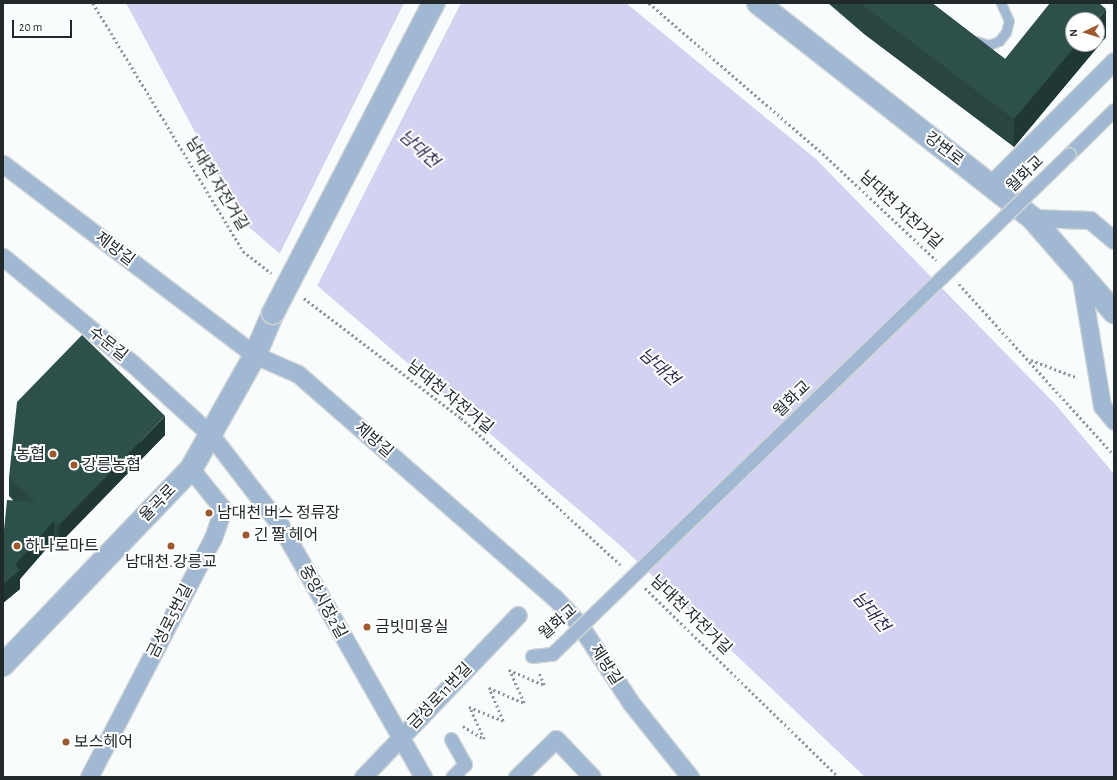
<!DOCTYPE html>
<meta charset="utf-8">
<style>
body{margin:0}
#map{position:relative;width:1117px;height:780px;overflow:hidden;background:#f8fcfd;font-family:"Alegreya Sans","Noto Sans KR",sans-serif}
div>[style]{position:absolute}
.water>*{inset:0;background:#d3d2f0}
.pier>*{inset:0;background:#f8fcfd}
.path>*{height:2.5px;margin-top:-1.25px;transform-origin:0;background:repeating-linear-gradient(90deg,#8d9395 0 2px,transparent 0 5px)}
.roads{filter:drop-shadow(1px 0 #d1d6d7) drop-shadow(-1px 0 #d1d6d7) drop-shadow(0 1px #d1d6d7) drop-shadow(0 -1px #d1d6d7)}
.service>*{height:9px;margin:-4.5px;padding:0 4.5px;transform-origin:4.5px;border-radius:4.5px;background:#a1b8d2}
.pedestrian>*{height:13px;margin:-6.5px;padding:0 6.5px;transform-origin:6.5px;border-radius:6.5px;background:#a1b8d2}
.minor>*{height:17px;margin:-8.5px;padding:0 8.5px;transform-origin:8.5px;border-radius:8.5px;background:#a1b8d2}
.tertiary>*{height:22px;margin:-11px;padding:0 11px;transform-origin:11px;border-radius:11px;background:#a1b8d2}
.bridges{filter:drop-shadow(1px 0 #d1d6d7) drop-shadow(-1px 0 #d1d6d7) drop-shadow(0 1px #d1d6d7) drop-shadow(0 -1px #d1d6d7)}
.pedestrian-bridge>*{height:13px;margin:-6.5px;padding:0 6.5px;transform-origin:6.5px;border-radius:6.5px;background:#a1b8d2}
.tertiary-bridge>*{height:22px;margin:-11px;padding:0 11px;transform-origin:11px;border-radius:11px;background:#a1b8d2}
.wall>*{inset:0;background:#284540}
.shaded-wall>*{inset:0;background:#203834}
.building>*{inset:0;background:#2e504b}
.dots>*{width:11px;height:11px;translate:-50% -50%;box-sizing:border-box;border:2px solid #fff;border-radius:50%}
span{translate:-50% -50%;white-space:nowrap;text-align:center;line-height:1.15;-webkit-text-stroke:4px #fff;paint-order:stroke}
.street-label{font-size:16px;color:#21292c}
.poi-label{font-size:16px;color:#21292c}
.right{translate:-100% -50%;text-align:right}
.left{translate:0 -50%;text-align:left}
.water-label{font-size:17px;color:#2b274f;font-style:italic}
.frame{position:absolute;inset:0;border:4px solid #21292c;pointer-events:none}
.north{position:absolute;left:1065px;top:12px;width:40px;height:40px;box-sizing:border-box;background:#fff;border:1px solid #a6a9ab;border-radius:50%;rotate:266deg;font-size:11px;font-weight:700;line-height:16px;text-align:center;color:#21292c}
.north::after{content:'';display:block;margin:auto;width:14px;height:18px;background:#9e582e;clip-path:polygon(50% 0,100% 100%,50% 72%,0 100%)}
.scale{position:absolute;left:12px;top:20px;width:60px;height:18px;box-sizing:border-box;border:2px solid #21292c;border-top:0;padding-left:5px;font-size:12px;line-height:14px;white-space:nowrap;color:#21292c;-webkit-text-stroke:3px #fff;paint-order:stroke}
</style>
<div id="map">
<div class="water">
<i style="clip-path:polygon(126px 3px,626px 3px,816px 159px,1056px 405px,1114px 474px,1114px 777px,865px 777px,621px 546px,243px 222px)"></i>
</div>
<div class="pier">
<i style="clip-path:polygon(404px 3px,461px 3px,316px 288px,279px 255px)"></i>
</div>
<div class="path">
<i style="left:93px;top:3px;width:290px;rotate:58.8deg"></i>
<i style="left:243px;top:251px;width:36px;rotate:38deg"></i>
<i style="left:649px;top:3px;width:225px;rotate:40.9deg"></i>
<i style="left:819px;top:150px;width:161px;rotate:43.2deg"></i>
<i style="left:959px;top:284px;width:231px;rotate:47.8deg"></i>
<i style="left:304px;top:298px;width:198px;rotate:37.4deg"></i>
<i style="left:461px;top:418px;width:217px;rotate:42.6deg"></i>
<i style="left:1031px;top:360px;width:50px;rotate:21deg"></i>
<i style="left:645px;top:588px;width:271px;rotate:44.3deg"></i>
<i style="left:463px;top:726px;width:25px;rotate:32deg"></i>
<i style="left:484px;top:739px;width:35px;rotate:-115deg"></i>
<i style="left:469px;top:707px;width:37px;rotate:22deg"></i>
<i style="left:503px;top:721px;width:36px;rotate:-113deg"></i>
<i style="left:489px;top:688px;width:38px;rotate:23deg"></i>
<i style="left:524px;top:703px;width:36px;rotate:-114deg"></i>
<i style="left:509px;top:670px;width:38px;rotate:23deg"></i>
<i style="left:544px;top:685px;width:15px;rotate:-113deg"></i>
</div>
<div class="roads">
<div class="service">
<i style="left:976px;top:41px;width:14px;rotate:17deg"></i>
<i style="left:989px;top:45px;width:11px;rotate:-22deg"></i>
<i style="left:999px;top:41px;width:11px;rotate:-52deg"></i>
<i style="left:1006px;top:32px;width:11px;rotate:-75deg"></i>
<i style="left:1009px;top:21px;width:20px;rotate:-114deg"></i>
</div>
<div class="pedestrian">
<i style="left:1069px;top:154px;width:63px;rotate:-44.4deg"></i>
<i style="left:451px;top:739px;width:29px;rotate:61deg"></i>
<i style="left:465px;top:764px;width:18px;rotate:135deg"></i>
</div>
<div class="minor">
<i style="left:3px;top:164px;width:316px;rotate:37.2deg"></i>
<i style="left:255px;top:355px;width:47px;rotate:23.8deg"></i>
<i style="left:298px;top:374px;width:340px;rotate:41.1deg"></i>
<i style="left:554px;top:597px;width:37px;rotate:47deg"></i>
<i style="left:579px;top:624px;width:95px;rotate:56.6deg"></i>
<i style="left:631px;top:703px;width:95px;rotate:51.4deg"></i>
<i style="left:990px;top:185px;width:175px;rotate:-45deg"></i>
<i style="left:1032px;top:218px;width:58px;rotate:2deg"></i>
<i style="left:1090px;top:220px;width:31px;rotate:40deg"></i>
<i style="left:3px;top:257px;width:168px;rotate:39.5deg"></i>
<i style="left:133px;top:364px;width:104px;rotate:42.3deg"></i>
<i style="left:210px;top:434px;width:115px;rotate:52.4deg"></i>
<i style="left:280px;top:525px;width:290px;rotate:60.4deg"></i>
<i style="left:1080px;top:273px;width:135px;rotate:80.6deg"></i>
<i style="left:1102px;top:406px;width:19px;rotate:51deg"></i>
<i style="left:89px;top:777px;width:269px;rotate:-62.6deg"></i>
<i style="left:213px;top:538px;width:31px;rotate:-71deg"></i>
<i style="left:223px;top:509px;width:51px;rotate:-128.7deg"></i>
<i style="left:363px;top:777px;width:224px;rotate:-46.3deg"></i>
<i style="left:517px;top:777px;width:54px;rotate:-44.3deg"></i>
<i style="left:556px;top:739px;width:52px;rotate:46.5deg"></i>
</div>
<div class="tertiary">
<i style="left:758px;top:3px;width:348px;rotate:38.1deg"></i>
<i style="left:1032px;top:218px;width:125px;rotate:48.9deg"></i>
<i style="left:3px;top:665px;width:272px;rotate:-46.2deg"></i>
<i style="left:191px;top:469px;width:131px;rotate:-60.7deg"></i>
<i style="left:255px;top:355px;width:46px;rotate:-66.8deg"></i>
</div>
</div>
<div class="bridges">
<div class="pedestrian-bridge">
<i style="left:532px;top:656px;width:20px;rotate:-6deg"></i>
<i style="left:552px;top:654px;width:719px;rotate:-44.04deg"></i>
</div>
<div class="tertiary-bridge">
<i style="left:273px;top:313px;width:349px;rotate:-62.6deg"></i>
</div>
</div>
<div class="wall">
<i style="clip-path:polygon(828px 3px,932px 3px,1005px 59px,1106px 37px,1014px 147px,864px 34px)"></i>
<i style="clip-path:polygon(165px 435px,59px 544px,54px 540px,20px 579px,20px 589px,3px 603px,3px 540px,13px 500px,9px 496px,9px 477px)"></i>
</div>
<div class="shaded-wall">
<i style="clip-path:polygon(1106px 9px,1106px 37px,1014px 147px,1014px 119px,1077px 44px,1097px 44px,1097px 20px)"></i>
<i style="clip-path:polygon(165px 416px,165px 435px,59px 544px,59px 525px)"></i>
<i style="clip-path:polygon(54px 521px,54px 540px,20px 579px,20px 589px,3px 603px,3px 584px,15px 565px)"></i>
</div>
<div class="building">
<i style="clip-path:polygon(860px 3px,932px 3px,1005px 59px,1050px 3px,1099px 3px,1106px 9px,1097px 20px,1073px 20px,1073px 44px,1077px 44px,1014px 119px)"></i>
<i style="clip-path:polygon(82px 335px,165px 416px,59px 525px,54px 521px,15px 565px,20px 570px,3px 584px,3px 540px,7px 500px,35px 502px,9px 477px,17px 402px)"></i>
</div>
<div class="dots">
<i style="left:53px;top:454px;background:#9e582e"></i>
<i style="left:74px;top:465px;background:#9e582e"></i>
<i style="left:209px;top:513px;background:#9e582e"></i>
<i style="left:246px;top:535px;background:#9e582e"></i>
<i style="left:17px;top:546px;background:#9e582e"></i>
<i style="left:171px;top:546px;background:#9e582e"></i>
<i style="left:367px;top:627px;background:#9e582e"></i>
<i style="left:66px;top:742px;background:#9e582e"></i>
</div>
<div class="street-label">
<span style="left:944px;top:149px;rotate:38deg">강변로</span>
<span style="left:1025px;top:174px;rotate:-44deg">월화교</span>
<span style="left:217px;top:184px;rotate:59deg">남대천 자전거길</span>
<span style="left:901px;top:210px;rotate:43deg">남대천 자전거길</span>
<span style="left:115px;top:249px;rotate:37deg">제방길</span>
<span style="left:108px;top:344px;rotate:39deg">수문길</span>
<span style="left:450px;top:397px;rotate:39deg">남대천 자전거길</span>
<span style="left:792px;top:399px;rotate:-44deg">월화교</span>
<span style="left:374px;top:440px;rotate:41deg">제방길</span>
<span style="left:158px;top:503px;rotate:-46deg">율곡로</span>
<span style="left:323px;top:602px;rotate:61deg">중앙시장2길</span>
<span style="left:691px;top:615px;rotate:44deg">남대천 자전거길</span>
<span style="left:170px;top:621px;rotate:-63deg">금성로5번길</span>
<span style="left:558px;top:622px;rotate:-41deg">월화교</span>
<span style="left:606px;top:665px;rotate:57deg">제방길</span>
<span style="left:440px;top:696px;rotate:-46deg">금성로11번길</span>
</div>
<div class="poi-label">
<span class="right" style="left:45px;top:454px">농협</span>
<span class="left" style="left:82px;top:465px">강릉농협</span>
<span class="left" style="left:217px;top:513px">남대천 버스 정류장</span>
<span class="left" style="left:254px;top:535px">긴 짤 헤어</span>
<span class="left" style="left:25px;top:546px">하나로마트</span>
<span style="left:171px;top:562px">남대천.강릉교</span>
<span class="left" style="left:375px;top:627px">금빗미용실</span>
<span class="left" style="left:74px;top:742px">보스헤어</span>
</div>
<div class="water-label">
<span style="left:419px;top:149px;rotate:42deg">남대천</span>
<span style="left:659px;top:367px;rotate:42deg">남대천</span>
<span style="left:871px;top:612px;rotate:50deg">남대천</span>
</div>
<div class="frame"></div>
<div class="north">N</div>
<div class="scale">20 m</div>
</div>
